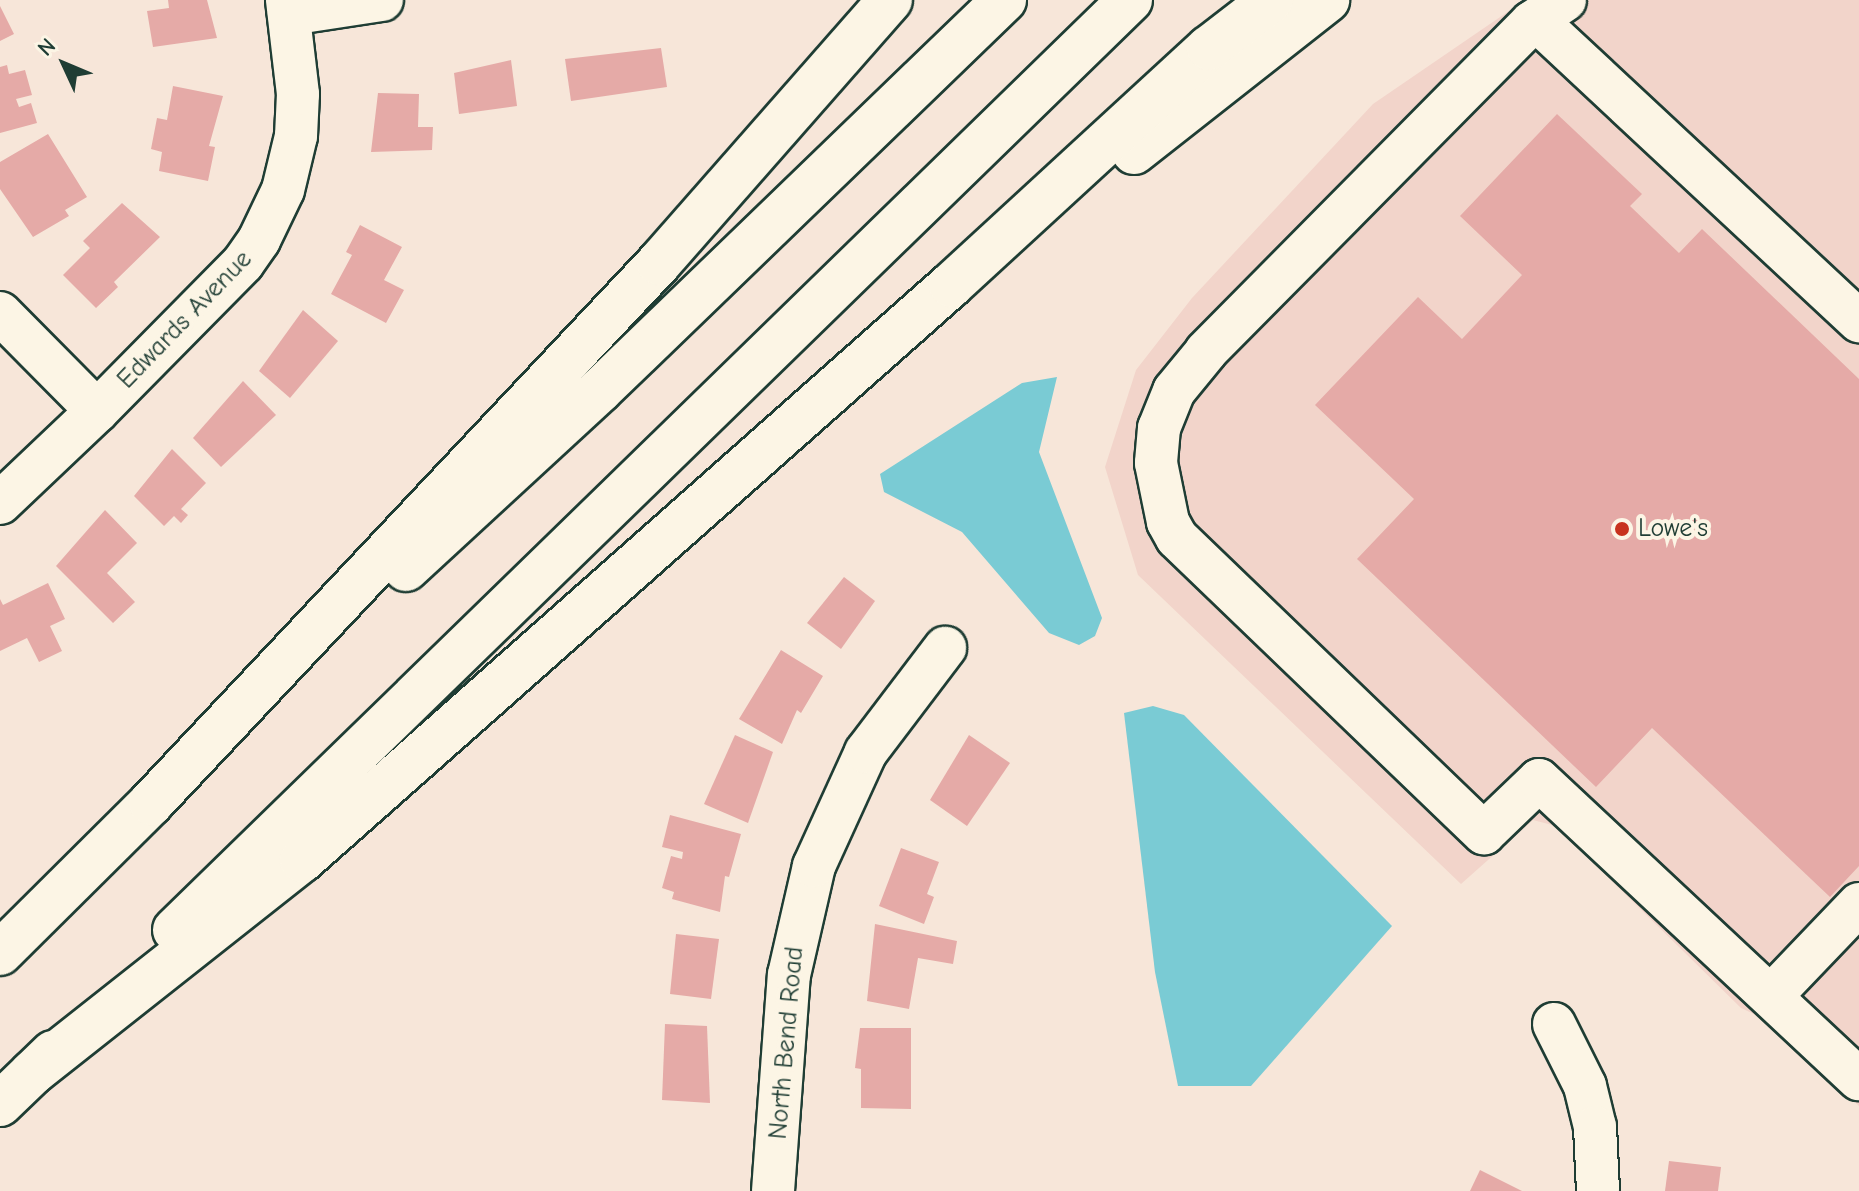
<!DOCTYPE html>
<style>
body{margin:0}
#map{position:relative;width:1859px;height:1191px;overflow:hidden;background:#f7e6d9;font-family:"Comic Neue",sans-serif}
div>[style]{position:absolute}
.built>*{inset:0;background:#f2d4ca}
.water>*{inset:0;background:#7acbd4}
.building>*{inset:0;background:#e5aaa7}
.roads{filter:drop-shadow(2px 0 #1f3d34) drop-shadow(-2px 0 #1f3d34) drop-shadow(0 2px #1f3d34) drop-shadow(0 -2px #1f3d34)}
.minor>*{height:42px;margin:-21px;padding:0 21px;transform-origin:21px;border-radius:21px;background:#fcf5e5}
.highway>*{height:44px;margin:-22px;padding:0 22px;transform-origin:22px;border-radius:22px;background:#fcf5e5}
.dots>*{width:22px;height:22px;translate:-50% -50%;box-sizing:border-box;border:4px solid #fcf5e5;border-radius:50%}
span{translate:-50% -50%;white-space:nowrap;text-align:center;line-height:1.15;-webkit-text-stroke:8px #fcf5e5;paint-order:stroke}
.street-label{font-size:26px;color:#1f3d34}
.poi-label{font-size:26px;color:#1f3d34}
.left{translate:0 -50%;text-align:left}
.north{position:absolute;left:24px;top:24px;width:80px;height:80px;-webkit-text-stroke:6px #fcf5e5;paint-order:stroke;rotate:314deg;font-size:22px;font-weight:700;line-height:32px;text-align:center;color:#1f3d34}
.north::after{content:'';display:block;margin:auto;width:28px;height:36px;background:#1f3d34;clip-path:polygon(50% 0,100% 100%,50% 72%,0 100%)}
</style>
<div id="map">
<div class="built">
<i style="clip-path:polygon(1525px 0,1859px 0,1859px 1106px,1769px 1021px,1741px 1008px,1556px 826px,1533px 820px,1461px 884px,1138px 575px,1105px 467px,1136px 370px,1192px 298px,1373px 104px)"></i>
</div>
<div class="water">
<i style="clip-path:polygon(1057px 377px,1039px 452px,1102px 618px,1095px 636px,1079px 645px,1049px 633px,962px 532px,884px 492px,880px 474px,1022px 383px)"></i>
<i style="clip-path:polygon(1153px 706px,1184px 715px,1392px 926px,1251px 1086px,1178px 1086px,1155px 972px,1124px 713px)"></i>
</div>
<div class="building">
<i style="clip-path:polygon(168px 0,207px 0,217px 38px,153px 47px,147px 11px,169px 8px)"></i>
<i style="clip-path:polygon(0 6px,14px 34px,0 41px)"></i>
<i style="clip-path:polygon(661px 48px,667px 87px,571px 101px,565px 59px)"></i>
<i style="clip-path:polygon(511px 60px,517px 106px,459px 114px,454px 73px)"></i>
<i style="clip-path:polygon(7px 65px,9px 74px,25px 70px,32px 95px,16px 99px,19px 107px,31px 103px,37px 123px,0 133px,0 67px)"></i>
<i style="clip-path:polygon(173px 86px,223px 96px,209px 146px,215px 147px,208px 181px,159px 171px,162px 152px,151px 149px,157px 118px,167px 120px)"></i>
<i style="clip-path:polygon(378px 93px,419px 94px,418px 127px,433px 127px,432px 150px,371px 152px)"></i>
<i style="clip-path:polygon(1557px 114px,1642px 194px,1630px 206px,1679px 253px,1702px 229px,1859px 379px,1859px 866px,1830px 897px,1652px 728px,1596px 787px,1357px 559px,1414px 499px,1315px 405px,1418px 297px,1462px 339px,1522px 275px,1460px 216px)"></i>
<i style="clip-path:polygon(48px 134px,87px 197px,65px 210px,69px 216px,33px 237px,0 189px,0 162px)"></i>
<i style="clip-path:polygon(122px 203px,160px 237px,114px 282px,118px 287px,96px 308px,63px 275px,90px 248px,83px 241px)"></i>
<i style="clip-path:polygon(360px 225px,402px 247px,384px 280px,404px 290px,386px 323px,331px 294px,352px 255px,346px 252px)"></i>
<i style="clip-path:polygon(303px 310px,338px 341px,290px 398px,259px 371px)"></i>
<i style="clip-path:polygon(243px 381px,276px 415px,221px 467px,193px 438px)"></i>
<i style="clip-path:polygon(172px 449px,206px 483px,181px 509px,188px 515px,181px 523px,174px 516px,164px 526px,134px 496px)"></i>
<i style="clip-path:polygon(105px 510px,137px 543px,107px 573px,135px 602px,113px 623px,56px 566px)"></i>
<i style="clip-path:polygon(844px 577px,875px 601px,841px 649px,807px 623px)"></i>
<i style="clip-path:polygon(48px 583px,65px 619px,50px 626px,62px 651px,39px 662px,27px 638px,0 651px,0 599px,3px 605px)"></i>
<i style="clip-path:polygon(781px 650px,823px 676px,801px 713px,797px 710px,782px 744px,739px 719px)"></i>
<i style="clip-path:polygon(735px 735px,773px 752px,748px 823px,704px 804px)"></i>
<i style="clip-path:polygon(969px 735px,1010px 763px,967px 826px,930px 800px)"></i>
<i style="clip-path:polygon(670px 815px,741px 834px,729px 877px,725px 876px,720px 912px,672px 899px,674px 892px,662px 888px,671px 856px,682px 859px,683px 852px,662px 847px)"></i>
<i style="clip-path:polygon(901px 848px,939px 862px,927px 894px,934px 897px,924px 924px,879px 906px)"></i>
<i style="clip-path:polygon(875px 924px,957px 941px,953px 964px,918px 958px,909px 1009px,867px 1001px)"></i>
<i style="clip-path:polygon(676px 934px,719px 939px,711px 999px,670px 994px)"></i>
<i style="clip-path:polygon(665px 1024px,707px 1026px,710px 1103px,662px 1100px)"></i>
<i style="clip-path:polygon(860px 1028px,911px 1028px,911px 1109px,861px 1108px,861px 1069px,855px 1068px)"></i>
<i style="clip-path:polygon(1669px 1161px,1721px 1167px,1718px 1191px,1665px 1191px)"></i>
<i style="clip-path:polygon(1480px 1170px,1522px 1191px,1470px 1191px)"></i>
</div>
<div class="roads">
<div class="minor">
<i style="left:1565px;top:0;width:40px;rotate:146deg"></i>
<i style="left:1532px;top:22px;width:464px;rotate:134.7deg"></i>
<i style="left:1206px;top:352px;width:50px;rotate:129.4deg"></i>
<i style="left:1174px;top:391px;width:40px;rotate:112deg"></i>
<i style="left:1159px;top:428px;width:35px;rotate:95deg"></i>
<i style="left:1156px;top:463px;width:60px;rotate:78.5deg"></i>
<i style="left:1168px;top:522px;width:18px;rotate:61deg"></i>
<i style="left:1177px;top:538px;width:426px;rotate:43.9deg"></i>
<i style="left:1484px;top:833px;width:76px;rotate:-43.9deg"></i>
<i style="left:1539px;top:780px;width:438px;rotate:43.1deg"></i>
<i style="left:289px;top:14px;width:94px;rotate:-8.6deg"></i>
<i style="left:1536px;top:20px;width:442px;rotate:43deg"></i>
<i style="left:0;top:313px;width:138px;rotate:45.3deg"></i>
<i style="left:0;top:503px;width:134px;rotate:-43.5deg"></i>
<i style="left:97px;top:411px;width:208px;rotate:-45.4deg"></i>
<i style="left:243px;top:263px;width:28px;rotate:-55deg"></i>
<i style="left:259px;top:240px;width:55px;rotate:-64.4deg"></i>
<i style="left:283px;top:190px;width:56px;rotate:-76.5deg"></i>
<i style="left:296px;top:136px;width:42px;rotate:-87.3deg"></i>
<i style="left:298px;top:94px;width:95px;rotate:-96.7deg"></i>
<i style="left:1772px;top:995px;width:126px;rotate:-46.3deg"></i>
<i style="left:1554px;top:1024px;width:69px;rotate:63.4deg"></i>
<i style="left:1585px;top:1086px;width:42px;rotate:76.3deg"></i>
<i style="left:1595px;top:1127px;width:64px;rotate:87.3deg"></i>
<i style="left:773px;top:1191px;width:217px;rotate:-85.8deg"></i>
<i style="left:789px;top:975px;width:112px;rotate:-77.1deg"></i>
<i style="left:814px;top:866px;width:125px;rotate:-65.5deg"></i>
<i style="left:866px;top:752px;width:131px;rotate:-52.8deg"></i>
</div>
<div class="highway">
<i style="left:1134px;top:152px;width:246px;rotate:-38.2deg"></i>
<i style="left:406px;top:569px;width:263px;rotate:-42.7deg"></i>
<i style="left:599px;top:391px;width:563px;rotate:-43.99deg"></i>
<i style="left:175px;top:930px;width:1333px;rotate:-44.24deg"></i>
<i style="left:0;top:953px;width:213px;rotate:-44.8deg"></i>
<i style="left:151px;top:803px;width:741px;rotate:-46.75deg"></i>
<i style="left:659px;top:263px;width:350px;rotate:-48.7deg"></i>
<i style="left:32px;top:1073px;width:344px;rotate:-38.3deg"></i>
<i style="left:302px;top:860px;width:867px;rotate:-41.54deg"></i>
<i style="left:951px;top:285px;width:350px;rotate:-42.6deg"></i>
<i style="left:1209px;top:48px;width:78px;rotate:-37.7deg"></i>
<i style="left:0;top:1104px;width:74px;rotate:-43.9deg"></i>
</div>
</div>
<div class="dots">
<i style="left:1622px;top:529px;background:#c8321e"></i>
</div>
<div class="street-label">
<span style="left:185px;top:320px;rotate:-46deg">Edwards Avenue</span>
<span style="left:787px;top:1043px;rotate:-85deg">North Bend Road</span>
</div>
<div class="poi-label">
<span class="left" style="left:1638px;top:529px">Lowe's</span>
</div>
<div class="north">N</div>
</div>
